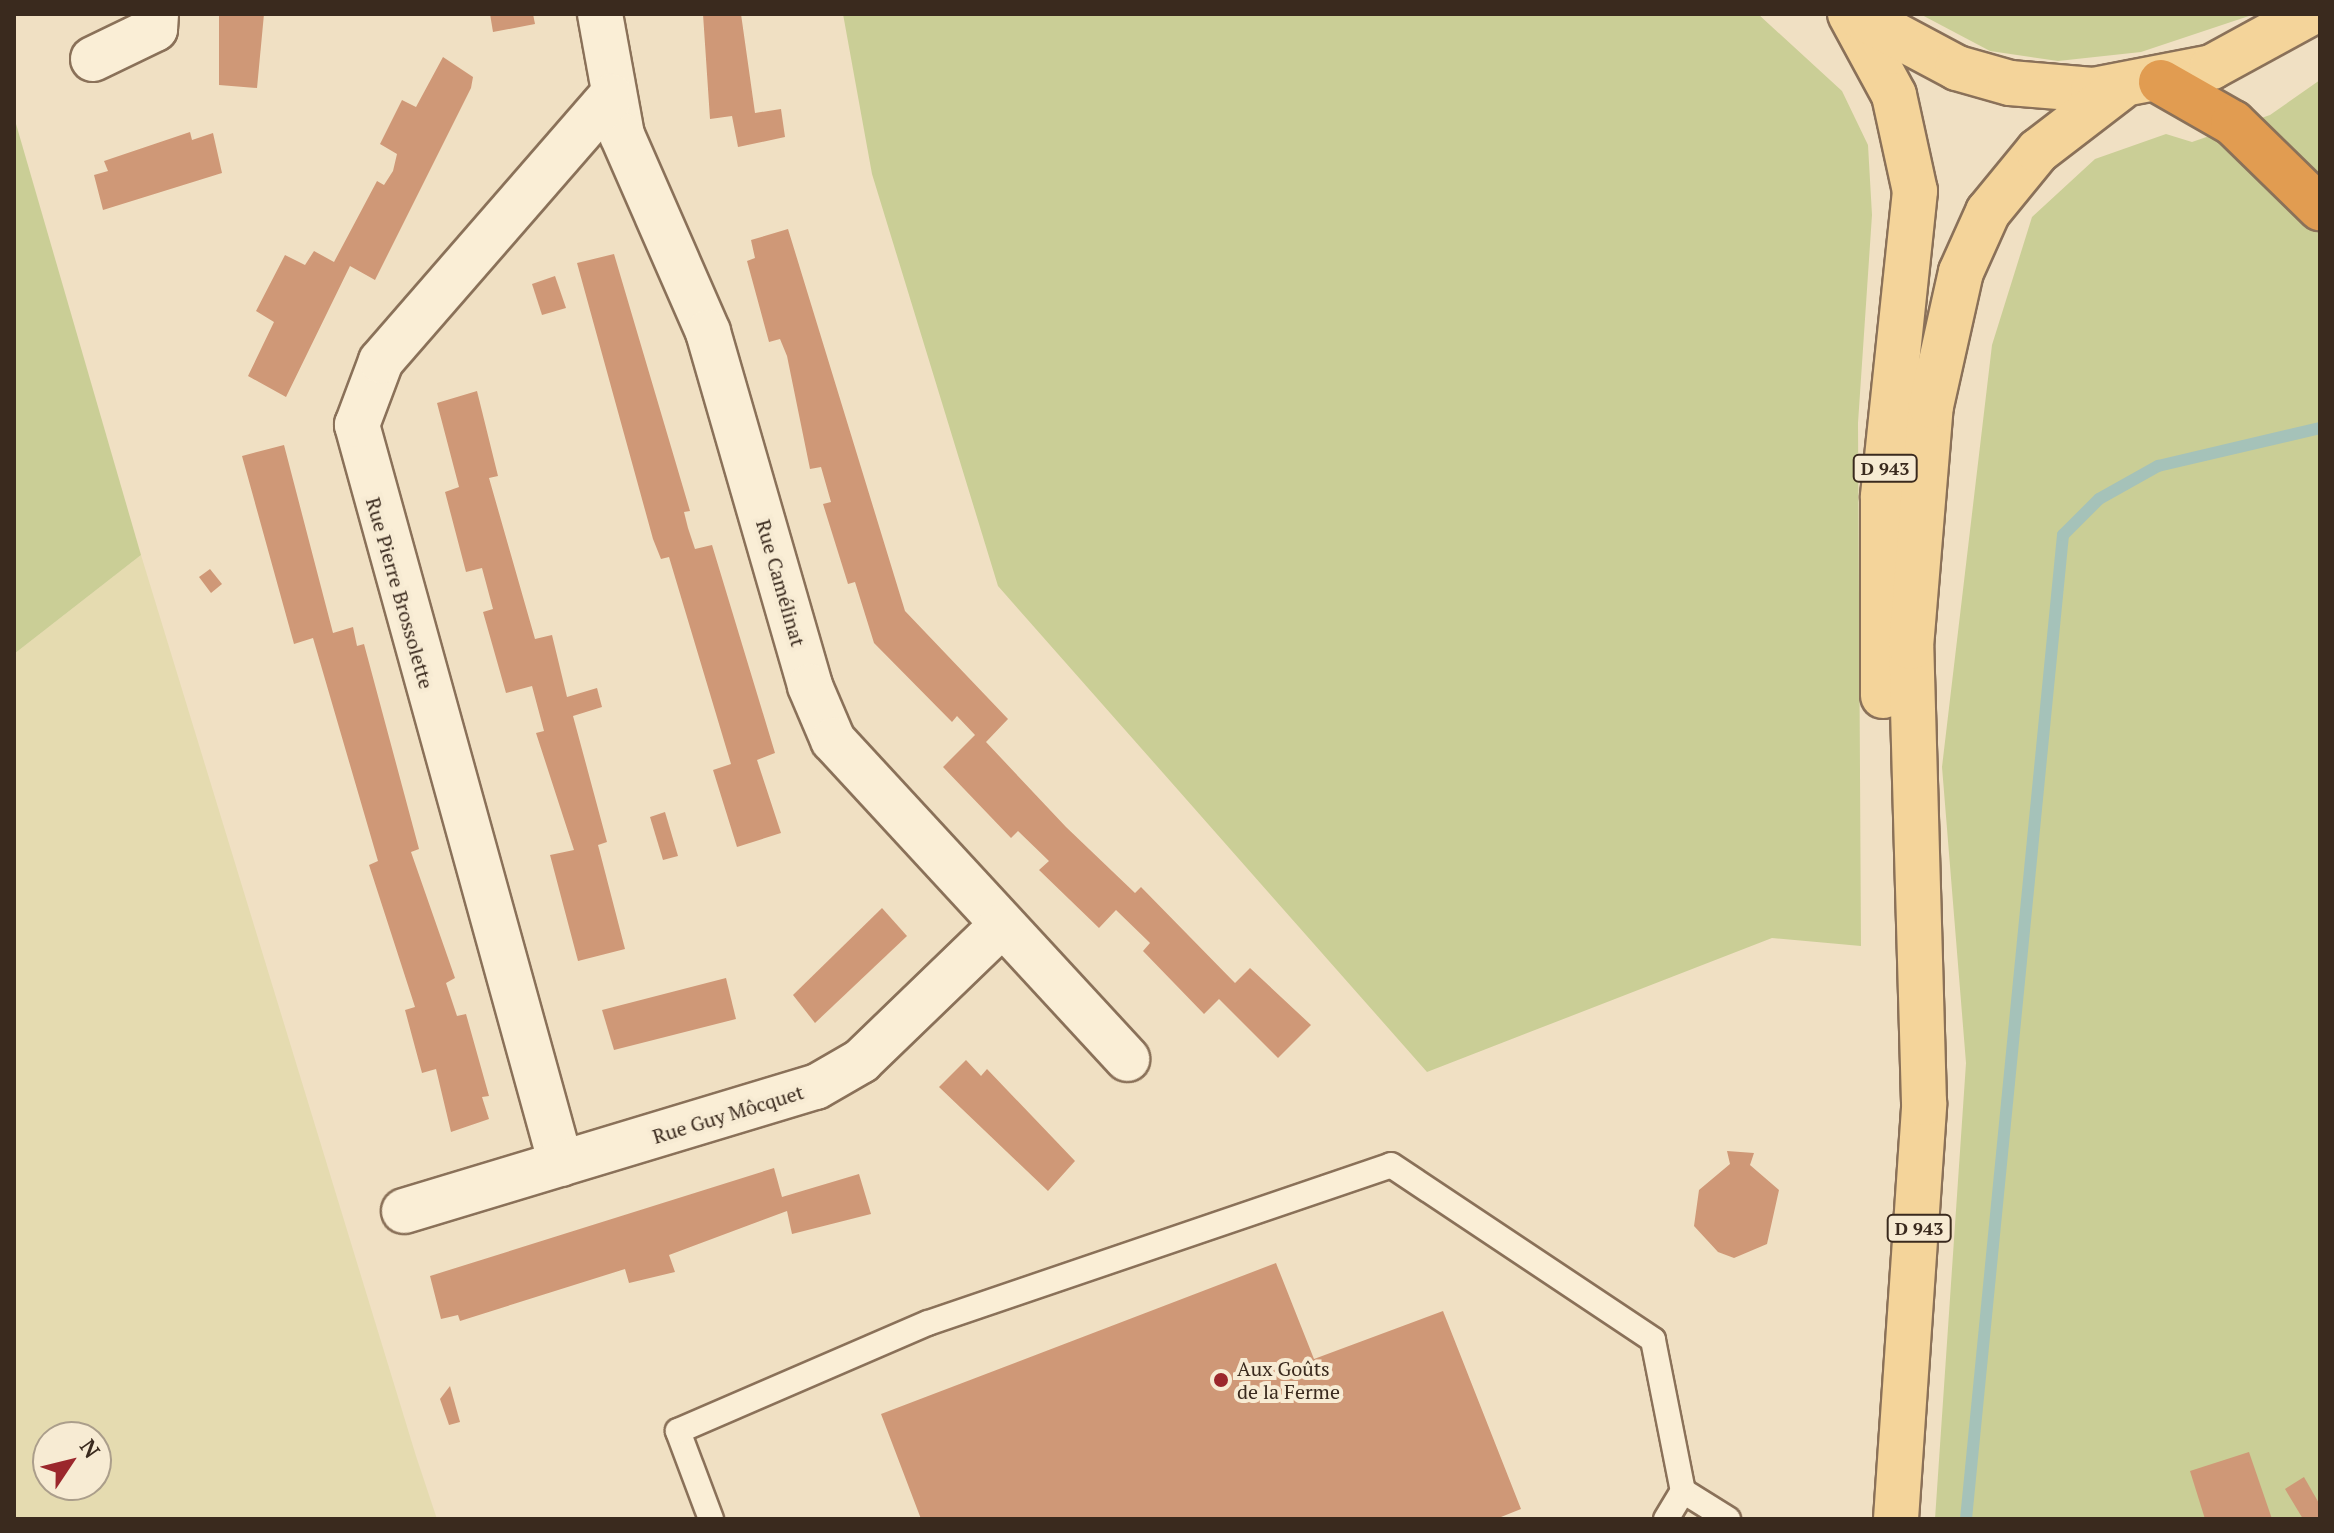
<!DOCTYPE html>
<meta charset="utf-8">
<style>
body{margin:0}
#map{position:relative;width:2334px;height:1533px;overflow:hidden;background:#f0e0c3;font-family:"PT Serif",serif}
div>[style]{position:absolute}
.farmland>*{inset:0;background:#e5dbb0}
.green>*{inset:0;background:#cace96}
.stream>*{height:12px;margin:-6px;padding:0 6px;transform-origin:6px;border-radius:6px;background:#a5c2b9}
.building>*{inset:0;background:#cf9877}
.roads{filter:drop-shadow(2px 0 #8a7159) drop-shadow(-2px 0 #8a7159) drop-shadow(0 2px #8a7159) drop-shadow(0 -2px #8a7159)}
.service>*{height:24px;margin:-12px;padding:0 12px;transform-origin:12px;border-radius:12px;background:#faeed6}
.minor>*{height:44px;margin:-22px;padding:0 22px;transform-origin:22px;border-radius:22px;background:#faeed6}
.primary>*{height:44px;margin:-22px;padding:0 22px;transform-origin:22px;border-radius:22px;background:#f4d49a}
.motorway>*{height:44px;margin:-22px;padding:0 22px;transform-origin:22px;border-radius:22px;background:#e19c51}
.dots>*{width:22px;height:22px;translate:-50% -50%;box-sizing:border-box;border:4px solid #f7ebd3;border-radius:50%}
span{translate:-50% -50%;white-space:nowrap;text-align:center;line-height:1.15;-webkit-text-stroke:8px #f7ebd3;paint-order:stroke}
.shield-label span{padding:2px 6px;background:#f7ebd3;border:2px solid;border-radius:6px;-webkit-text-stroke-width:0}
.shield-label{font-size:18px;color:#3a2a1e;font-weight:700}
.street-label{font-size:20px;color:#3a2a1e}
.poi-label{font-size:20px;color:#3a2a1e}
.left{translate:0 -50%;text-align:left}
.frame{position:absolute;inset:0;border:16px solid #3a2a1e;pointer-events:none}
.north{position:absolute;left:32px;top:1421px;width:80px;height:80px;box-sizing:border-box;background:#f7ebd3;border:2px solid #ab9e8b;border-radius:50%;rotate:55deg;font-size:22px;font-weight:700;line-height:32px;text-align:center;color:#3a2a1e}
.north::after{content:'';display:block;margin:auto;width:28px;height:36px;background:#9b272c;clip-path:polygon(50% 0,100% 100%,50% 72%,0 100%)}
</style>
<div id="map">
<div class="farmland">
<i style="clip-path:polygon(evenodd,141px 555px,416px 1456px,437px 1519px,14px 1519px,14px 654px,141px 555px,48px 1437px,96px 1437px,96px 1485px,48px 1485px,48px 1437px)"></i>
</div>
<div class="green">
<i style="clip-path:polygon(843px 14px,1758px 14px,1842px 91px,1868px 145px,1872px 215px,1858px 423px,1861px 946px,1772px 938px,1427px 1072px,998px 586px,872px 174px)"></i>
<i style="clip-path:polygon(1920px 14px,2255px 14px,2141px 52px,2058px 61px,1990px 51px)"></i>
<i style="clip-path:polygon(2320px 80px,2320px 1519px,1935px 1519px,1966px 1063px,1942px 767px,1992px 345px,2032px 217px,2095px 159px,2166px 134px,2192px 142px,2270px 115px)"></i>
<i style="clip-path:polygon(14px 117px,141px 555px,14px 654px)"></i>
</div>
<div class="stream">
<i style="left:1966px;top:1519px;width:989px;rotate:-84.37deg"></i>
<i style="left:2063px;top:535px;width:51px;rotate:-45deg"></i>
<i style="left:2099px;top:499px;width:68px;rotate:-29.2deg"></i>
<i style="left:2158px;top:466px;width:166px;rotate:-13.2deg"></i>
</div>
<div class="building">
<i style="clip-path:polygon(219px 14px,264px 14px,257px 88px,219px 85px)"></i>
<i style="clip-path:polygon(490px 14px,533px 14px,535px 24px,493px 32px)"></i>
<i style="clip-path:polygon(703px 14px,741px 14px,755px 113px,781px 109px,785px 137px,738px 147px,732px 116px,710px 119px)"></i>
<i style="clip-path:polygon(443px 57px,473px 77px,471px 88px,375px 280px,350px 266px,286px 397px,248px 376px,274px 322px,256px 311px,285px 255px,305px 265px,314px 251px,334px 262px,377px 181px,384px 185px,393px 171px,397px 154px,380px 144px,402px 100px,416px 107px)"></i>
<i style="clip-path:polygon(190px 132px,192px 140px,213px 133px,222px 173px,103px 210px,94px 175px,108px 171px,104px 161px)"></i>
<i style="clip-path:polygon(788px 229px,905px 611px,1008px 719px,986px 742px,1066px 827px,1135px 893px,1141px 887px,1235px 983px,1250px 968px,1311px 1025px,1278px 1058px,1219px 999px,1204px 1014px,1143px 951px,1150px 943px,1116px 910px,1099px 928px,1039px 870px,1049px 861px,1018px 831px,1011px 838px,943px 767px,975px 735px,957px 716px,952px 722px,874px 643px,855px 582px,848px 584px,823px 504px,831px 502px,821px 467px,810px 469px,787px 356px,780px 339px,769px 342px,747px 261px,755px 258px,751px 240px)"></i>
<i style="clip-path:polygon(614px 254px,690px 511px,684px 512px,688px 528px,695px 549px,712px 545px,775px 753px,757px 760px,781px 833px,737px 847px,713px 770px,731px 764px,669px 557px,661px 559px,653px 539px,577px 263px)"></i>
<i style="clip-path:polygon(555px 276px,566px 308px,542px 315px,532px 284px)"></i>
<i style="clip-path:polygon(477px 391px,498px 476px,489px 478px,535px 639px,552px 635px,567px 697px,597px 688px,602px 707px,573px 716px,607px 842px,598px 845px,625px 949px,578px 961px,550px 855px,574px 850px,536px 733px,544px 731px,532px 686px,506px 693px,483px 612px,493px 609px,482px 568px,466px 572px,445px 492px,459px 487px,437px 403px)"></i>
<i style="clip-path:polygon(284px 445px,333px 633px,353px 627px,357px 646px,364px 644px,419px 849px,411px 852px,455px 978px,446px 983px,457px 1016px,466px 1014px,489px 1096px,482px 1097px,489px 1119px,451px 1132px,436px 1069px,422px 1073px,405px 1010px,415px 1007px,369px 865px,378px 861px,313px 638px,294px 644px,242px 456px)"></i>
<i style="clip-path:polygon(210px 569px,222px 584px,211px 593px,199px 577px)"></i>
<i style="clip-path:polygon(665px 812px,678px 856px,663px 860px,650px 817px)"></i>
<i style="clip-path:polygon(882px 908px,907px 936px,815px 1023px,793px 995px)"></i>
<i style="clip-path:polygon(726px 978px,736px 1019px,614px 1050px,602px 1010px)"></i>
<i style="clip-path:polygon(966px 1060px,981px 1076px,987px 1069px,1075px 1161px,1048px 1191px,939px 1087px)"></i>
<i style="clip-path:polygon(1727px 1151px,1754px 1153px,1750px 1165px,1779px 1190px,1767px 1244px,1734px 1258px,1718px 1252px,1694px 1226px,1699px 1190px,1730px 1164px)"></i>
<i style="clip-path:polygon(774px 1168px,782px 1197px,859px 1174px,871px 1214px,792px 1234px,787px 1211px,669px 1255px,675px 1272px,629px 1283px,625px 1269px,460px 1321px,458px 1315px,441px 1319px,430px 1276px)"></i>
<i style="clip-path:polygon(1276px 1263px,1314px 1359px,1443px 1311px,1521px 1509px,1496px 1519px,921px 1519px,881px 1414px)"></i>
<i style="clip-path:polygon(450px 1386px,460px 1422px,449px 1425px,440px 1399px)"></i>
<i style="clip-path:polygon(2249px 1452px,2272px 1519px,2205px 1519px,2190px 1471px)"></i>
<i style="clip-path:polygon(2304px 1477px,2320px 1505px,2320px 1519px,2303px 1519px,2285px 1489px)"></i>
</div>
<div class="roads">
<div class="service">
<i style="left:1683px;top:1491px;width:53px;rotate:31.9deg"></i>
<i style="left:711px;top:1519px;width:94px;rotate:-110.6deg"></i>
<i style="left:678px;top:1431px;width:272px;rotate:-23.4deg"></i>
<i style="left:928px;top:1323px;width:489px;rotate:-18.8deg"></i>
<i style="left:1391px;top:1165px;width:315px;rotate:33.7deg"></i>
<i style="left:1653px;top:1340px;width:154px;rotate:78.8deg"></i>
<i style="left:1683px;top:1491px;width:33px;rotate:121deg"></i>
</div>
<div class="minor">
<i style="left:600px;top:14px;width:123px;rotate:79.7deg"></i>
<i style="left:622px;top:135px;width:215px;rotate:66.4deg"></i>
<i style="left:708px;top:332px;width:368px;rotate:73.9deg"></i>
<i style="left:810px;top:686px;width:59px;rotate:66.9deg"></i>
<i style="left:833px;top:740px;width:434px;rotate:47.3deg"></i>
<i style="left:93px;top:59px;width:69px;rotate:-25.8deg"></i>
<i style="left:155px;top:29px;width:15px;rotate:-86deg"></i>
<i style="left:561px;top:1164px;width:767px;rotate:-105.43deg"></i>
<i style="left:357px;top:425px;width:68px;rotate:-69.4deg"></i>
<i style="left:381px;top:361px;width:351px;rotate:-49deg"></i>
<i style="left:404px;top:1211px;width:430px;rotate:-16.8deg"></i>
<i style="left:816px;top:1087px;width:52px;rotate:-30deg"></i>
<i style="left:861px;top:1061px;width:194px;rotate:-44deg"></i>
</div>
<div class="primary">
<i style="left:1850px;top:14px;width:92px;rotate:61.5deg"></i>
<i style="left:1894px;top:95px;width:98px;rotate:77.7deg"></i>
<i style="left:1915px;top:191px;width:308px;rotate:96deg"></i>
<i style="left:1883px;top:497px;width:199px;rotate:90deg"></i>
<i style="left:1856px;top:14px;width:115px;rotate:28.1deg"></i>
<i style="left:1957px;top:68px;width:55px;rotate:15.8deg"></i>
<i style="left:2010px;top:83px;width:83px;rotate:4.8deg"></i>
<i style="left:2093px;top:90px;width:121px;rotate:-10.9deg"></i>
<i style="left:2212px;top:67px;width:111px;rotate:-28.7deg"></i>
<i style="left:1896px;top:1519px;width:417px;rotate:-86.1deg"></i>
<i style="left:1924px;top:1103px;width:456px;rotate:-91.6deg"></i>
<i style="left:1911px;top:647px;width:242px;rotate:-85.3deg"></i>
<i style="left:1931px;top:406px;width:137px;rotate:-77.4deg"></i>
<i style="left:1961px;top:272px;width:66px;rotate:-65.8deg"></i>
<i style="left:1988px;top:212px;width:79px;rotate:-50.7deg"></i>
<i style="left:2038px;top:151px;width:103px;rotate:-37.5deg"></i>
</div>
<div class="motorway">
<i style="left:2161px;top:82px;width:83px;rotate:29.7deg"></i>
<i style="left:2233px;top:123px;width:122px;rotate:44.3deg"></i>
</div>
</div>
<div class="dots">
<i style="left:1221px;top:1380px;background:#9b272c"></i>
</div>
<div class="shield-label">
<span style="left:1885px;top:468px">D 943</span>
<span style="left:1919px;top:1228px">D 943</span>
</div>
<div class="street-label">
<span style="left:781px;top:583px;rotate:74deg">Rue Camélinat</span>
<span style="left:400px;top:593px;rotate:74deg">Rue Pierre Brossolette</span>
<span style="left:728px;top:1114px;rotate:-17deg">Rue Guy Môcquet</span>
</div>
<div class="poi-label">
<span class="left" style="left:1237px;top:1380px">Aux Goûts<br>de la Ferme</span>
</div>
<div class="frame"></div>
<div class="north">N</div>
</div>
